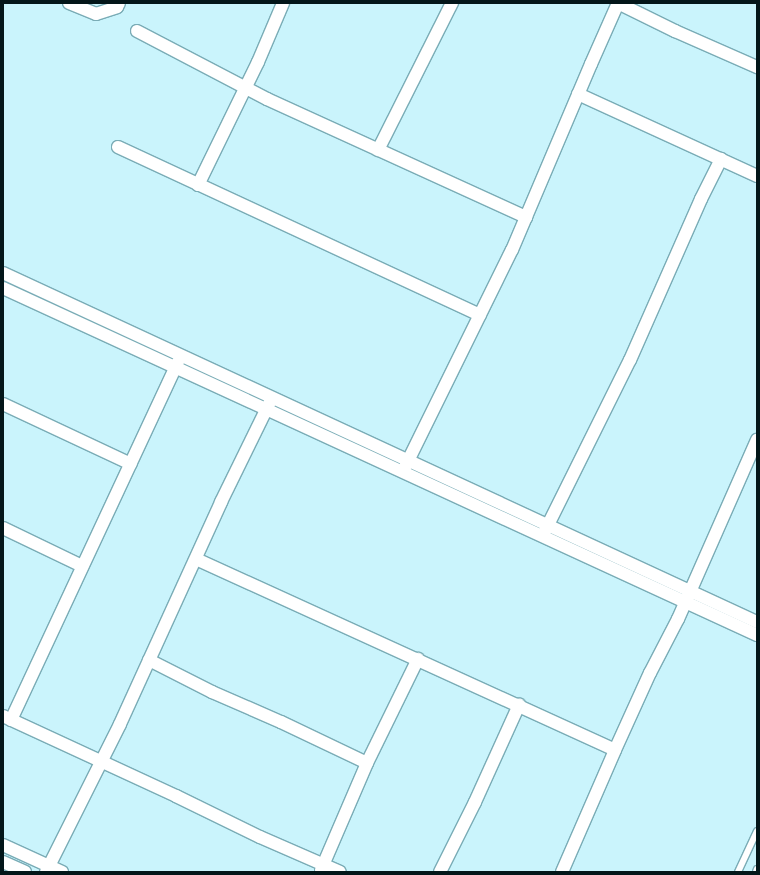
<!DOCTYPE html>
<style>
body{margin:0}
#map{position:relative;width:760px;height:875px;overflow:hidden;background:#caf4fc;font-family:Overpass,sans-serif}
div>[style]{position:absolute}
.roads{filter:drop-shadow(1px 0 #7aacb6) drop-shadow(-1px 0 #7aacb6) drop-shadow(0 1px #7aacb6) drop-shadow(0 -1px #7aacb6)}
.lane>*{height:6px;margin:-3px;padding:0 3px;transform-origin:3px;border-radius:3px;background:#fff}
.street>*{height:12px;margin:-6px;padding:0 6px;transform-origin:6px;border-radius:6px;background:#fff}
span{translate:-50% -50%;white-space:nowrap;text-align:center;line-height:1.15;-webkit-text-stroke:4px #fff;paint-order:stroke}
.frame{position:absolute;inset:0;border:4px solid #031619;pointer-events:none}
</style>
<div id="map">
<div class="roads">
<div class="lane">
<i style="left:738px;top:872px;width:45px;rotate:-65.1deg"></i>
<i style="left:756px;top:872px;width:3px;rotate:-72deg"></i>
</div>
<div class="street">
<i style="left:69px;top:3px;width:29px;rotate:22deg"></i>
<i style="left:96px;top:14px;width:22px;rotate:-18deg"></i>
<i style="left:117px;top:7px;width:4px;rotate:-63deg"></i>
<i style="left:618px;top:3px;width:64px;rotate:26.2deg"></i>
<i style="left:675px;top:31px;width:90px;rotate:23.7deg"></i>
<i style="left:137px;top:31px;width:147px;rotate:27.6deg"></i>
<i style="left:267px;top:99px;width:285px;rotate:24.5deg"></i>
<i style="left:578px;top:94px;width:197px;rotate:24.6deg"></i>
<i style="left:118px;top:147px;width:399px;rotate:24.9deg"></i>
<i style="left:378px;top:150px;width:165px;rotate:-63.3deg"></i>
<i style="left:198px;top:185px;width:137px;rotate:-64deg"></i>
<i style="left:258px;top:62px;width:64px;rotate:-67deg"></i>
<i style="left:3px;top:273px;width:831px;rotate:24.84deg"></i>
<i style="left:3px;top:288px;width:830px;rotate:24.71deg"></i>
<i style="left:3px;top:404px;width:141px;rotate:25.1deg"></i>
<i style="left:405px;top:467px;width:242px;rotate:-63.8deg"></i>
<i style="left:512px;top:250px;width:202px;rotate:-67deg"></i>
<i style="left:591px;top:64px;width:67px;rotate:-66.1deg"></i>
<i style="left:3px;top:528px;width:88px;rotate:25.7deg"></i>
<i style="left:545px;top:531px;width:191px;rotate:-63.6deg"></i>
<i style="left:630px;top:360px;width:176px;rotate:-66.2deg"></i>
<i style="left:701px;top:199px;width:45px;rotate:-63.4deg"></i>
<i style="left:196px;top:559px;width:460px;rotate:24.5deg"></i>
<i style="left:149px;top:660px;width:71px;rotate:26.9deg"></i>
<i style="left:212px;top:692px;width:75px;rotate:23.5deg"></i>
<i style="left:281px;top:722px;width:95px;rotate:25.5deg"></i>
<i style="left:3px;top:716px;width:191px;rotate:24.8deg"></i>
<i style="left:176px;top:796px;width:93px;rotate:26deg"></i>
<i style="left:260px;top:837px;width:87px;rotate:23.6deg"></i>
<i style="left:11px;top:720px;width:395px;rotate:-65deg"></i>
<i style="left:3px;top:845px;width:65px;rotate:24.6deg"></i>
<i style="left:3px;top:862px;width:24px;rotate:24deg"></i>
<i style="left:321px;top:870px;width:116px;rotate:-66.7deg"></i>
<i style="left:367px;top:763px;width:116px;rotate:-63.9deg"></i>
<i style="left:46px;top:872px;width:165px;rotate:-63.4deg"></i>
<i style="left:120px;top:724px;width:244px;rotate:-65.5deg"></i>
<i style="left:221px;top:502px;width:111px;rotate:-63.9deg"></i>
<i style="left:440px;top:872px;width:78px;rotate:-63.4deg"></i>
<i style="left:475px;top:802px;width:107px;rotate:-65.6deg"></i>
<i style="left:562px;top:872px;width:133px;rotate:-66.5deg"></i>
<i style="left:615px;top:750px;width:85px;rotate:-65.6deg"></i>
<i style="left:650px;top:673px;width:61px;rotate:-62.6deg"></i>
<i style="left:678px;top:619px;width:196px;rotate:-66.2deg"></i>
</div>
</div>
<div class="frame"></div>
</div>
